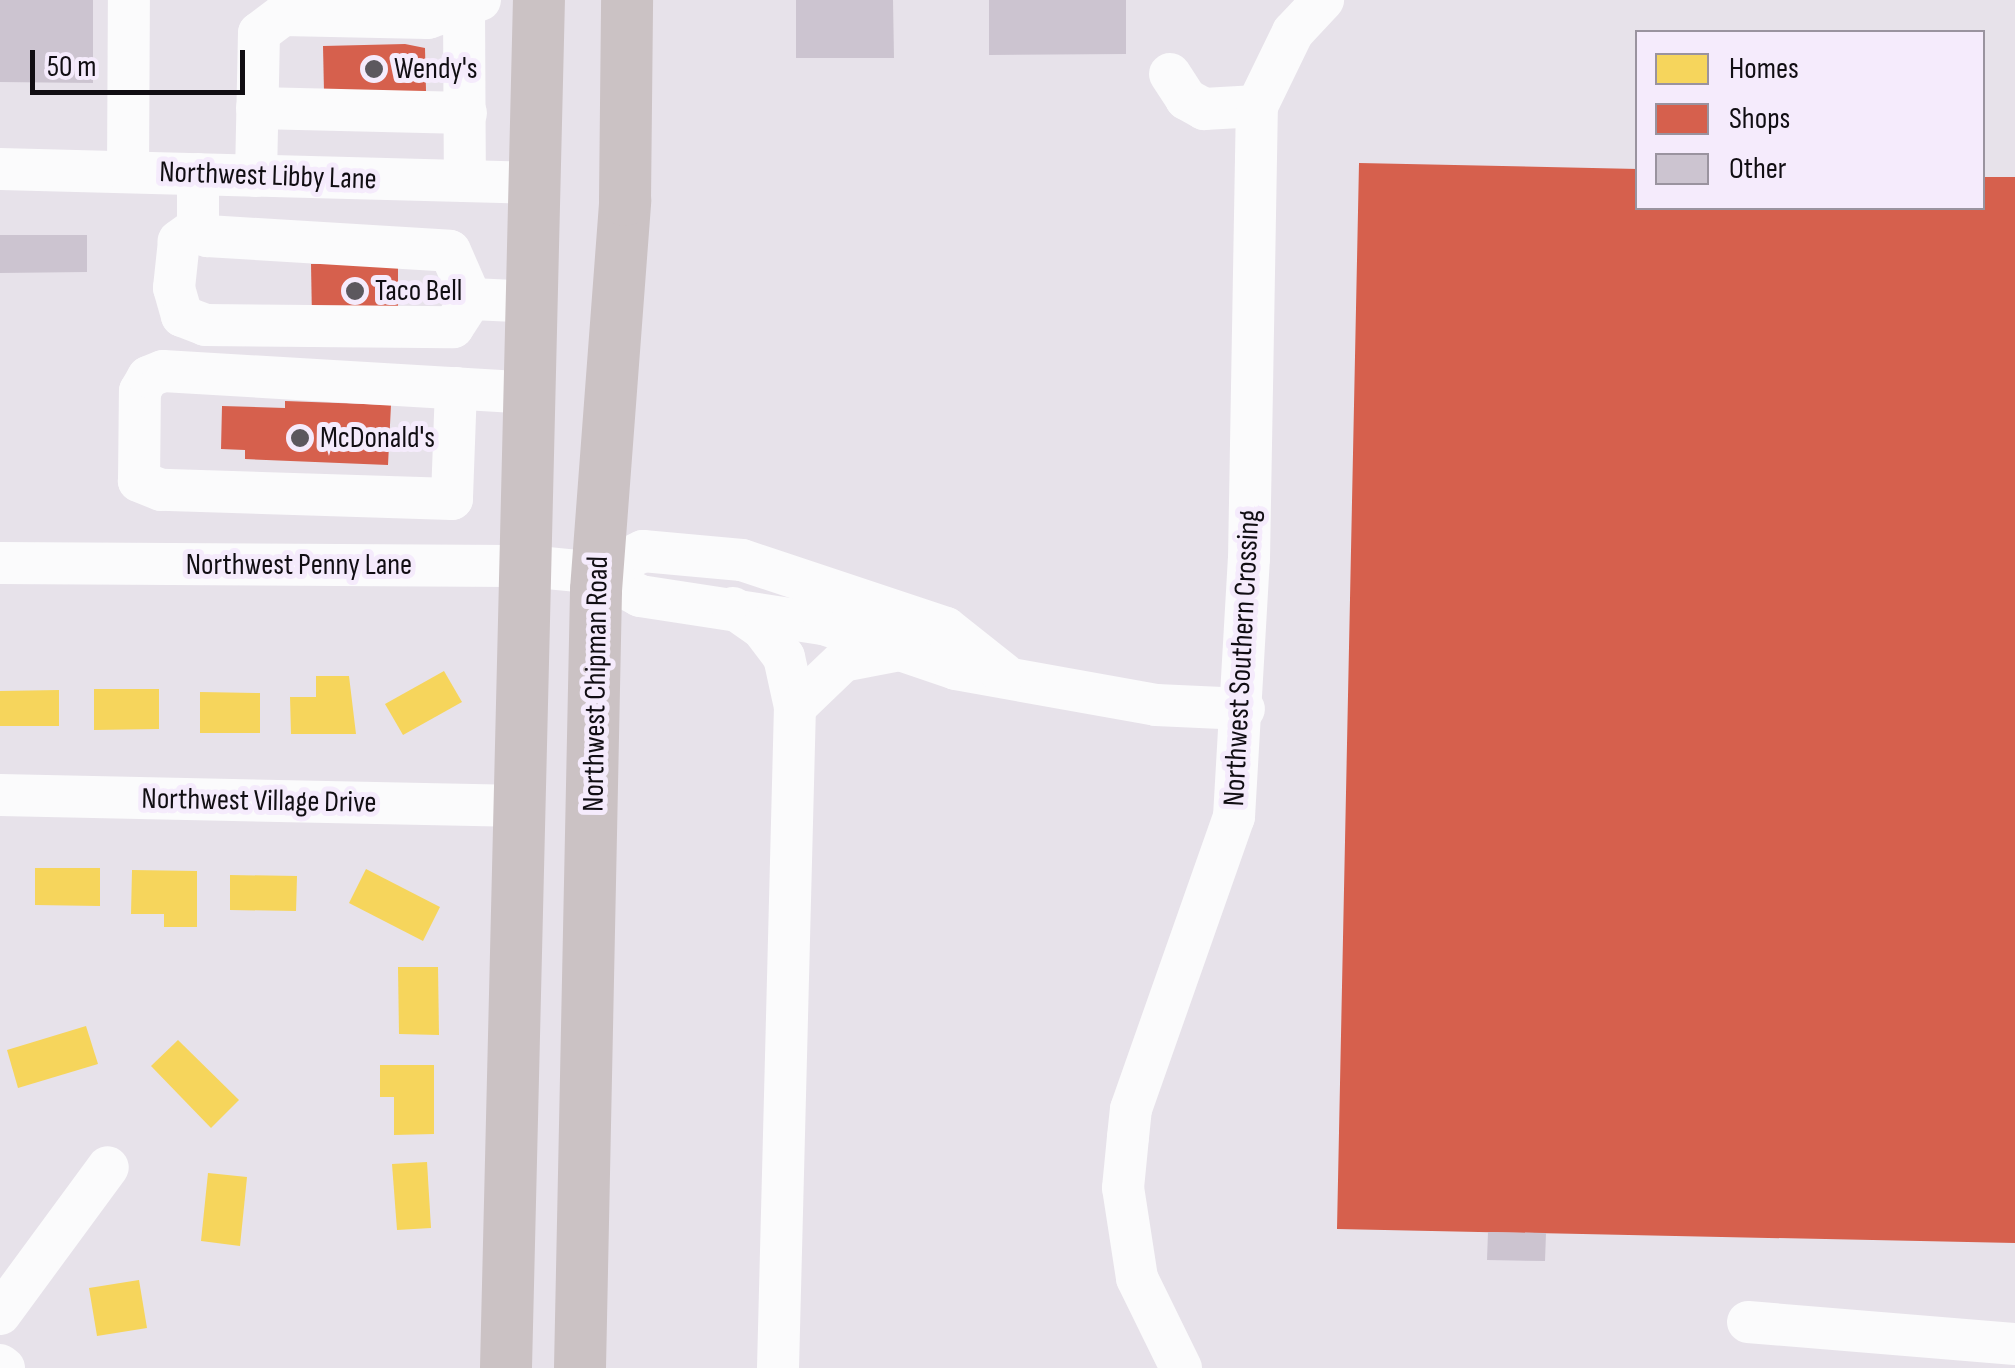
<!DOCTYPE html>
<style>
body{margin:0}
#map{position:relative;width:2015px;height:1368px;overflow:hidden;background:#e7e2ea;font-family:"Sofia Sans Condensed",sans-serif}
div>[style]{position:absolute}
.homes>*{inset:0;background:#f6d55c}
.shops>*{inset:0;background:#d6604d}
.building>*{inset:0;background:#ccc4d0}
.minor>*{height:42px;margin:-21px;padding:0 21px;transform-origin:21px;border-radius:21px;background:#fbfbfc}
.major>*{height:52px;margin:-26px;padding:0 26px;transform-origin:26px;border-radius:26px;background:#cbc2c4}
.dots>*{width:28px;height:28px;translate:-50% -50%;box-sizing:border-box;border:5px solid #f5ebfc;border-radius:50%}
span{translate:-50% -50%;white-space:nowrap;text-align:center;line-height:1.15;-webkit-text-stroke:10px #f5ebfc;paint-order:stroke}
.poi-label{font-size:30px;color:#110e13}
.left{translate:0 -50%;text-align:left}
.street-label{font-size:30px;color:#110e13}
.legend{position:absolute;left:1635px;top:30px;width:350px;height:180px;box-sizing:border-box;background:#f5ebfc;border:2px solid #9a939f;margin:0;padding:12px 18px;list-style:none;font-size:30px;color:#110e13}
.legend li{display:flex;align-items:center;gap:20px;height:50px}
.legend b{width:50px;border:2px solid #9a939f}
.scale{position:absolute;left:30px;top:50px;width:215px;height:45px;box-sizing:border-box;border:5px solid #110e13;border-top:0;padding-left:12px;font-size:30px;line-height:35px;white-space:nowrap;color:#110e13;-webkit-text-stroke:8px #f5ebfc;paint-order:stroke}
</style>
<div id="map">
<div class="homes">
<i style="clip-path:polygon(444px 671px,462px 702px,403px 735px,385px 704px)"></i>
<i style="clip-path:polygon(316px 676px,349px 676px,356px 734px,291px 734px,290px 697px,316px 697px)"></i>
<i style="clip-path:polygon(94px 689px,159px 689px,159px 729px,94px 730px)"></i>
<i style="clip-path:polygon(59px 690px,59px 726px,0 726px,0 691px)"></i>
<i style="clip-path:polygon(200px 692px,260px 693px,260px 733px,200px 733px)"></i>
<i style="clip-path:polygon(35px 868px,100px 868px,100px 906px,35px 905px)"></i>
<i style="clip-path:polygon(366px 869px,440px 907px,423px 941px,349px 903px)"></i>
<i style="clip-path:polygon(132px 870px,197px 871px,197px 927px,164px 927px,164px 914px,131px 914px)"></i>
<i style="clip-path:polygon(230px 875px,297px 876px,296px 911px,230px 910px)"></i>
<i style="clip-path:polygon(398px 967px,438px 967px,439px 1035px,399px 1034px)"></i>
<i style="clip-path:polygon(86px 1026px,98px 1064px,18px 1088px,7px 1050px)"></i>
<i style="clip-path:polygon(178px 1040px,239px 1100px,211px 1128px,151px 1066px)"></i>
<i style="clip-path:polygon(380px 1065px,434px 1065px,434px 1134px,394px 1135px,394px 1097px,380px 1097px)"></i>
<i style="clip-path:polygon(427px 1162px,431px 1228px,397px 1230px,392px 1164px)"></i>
<i style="clip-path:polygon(208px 1173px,247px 1177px,240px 1246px,201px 1241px)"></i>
<i style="clip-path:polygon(139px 1280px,147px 1328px,97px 1336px,89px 1288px)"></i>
</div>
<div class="shops">
<i style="clip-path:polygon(405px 44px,425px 48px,426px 91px,324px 92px,323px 46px)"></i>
<i style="clip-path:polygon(1359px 163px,1638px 169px,1638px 208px,1982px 208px,1982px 177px,2015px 177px,2015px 1243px,1337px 1229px)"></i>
<i style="clip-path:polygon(311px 264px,398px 264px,398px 318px,312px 319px)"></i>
<i style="clip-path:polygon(285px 401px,391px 405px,388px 465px,245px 459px,245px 450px,221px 449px,222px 406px,285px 408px)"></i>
</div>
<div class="building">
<i style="clip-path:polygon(0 0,93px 0,93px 83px,0 82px)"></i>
<i style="clip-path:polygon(796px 0,893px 0,894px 58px,796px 58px)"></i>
<i style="clip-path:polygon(989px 0,1126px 0,1126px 54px,989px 55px)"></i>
<i style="clip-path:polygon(0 235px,87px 235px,87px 272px,0 273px)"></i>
<i style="clip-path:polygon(1488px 1232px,1546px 1233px,1545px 1261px,1487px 1260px)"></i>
</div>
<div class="minor">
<i style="left:464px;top:10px;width:171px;rotate:89.7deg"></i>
<i style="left:1170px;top:74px;width:30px;rotate:57deg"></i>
<i style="left:1186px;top:99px;width:21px;rotate:29deg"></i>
<i style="left:1204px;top:109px;width:53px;rotate:-3.2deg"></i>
<i style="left:257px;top:108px;width:209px;rotate:1.4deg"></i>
<i style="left:0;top:169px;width:537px;rotate:1.49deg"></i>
<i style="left:128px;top:172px;width:172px;rotate:-89.7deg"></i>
<i style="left:198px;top:174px;width:53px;rotate:90deg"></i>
<i style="left:198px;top:227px;width:13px;rotate:45deg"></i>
<i style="left:207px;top:236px;width:243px;rotate:3.5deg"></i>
<i style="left:450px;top:251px;width:52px;rotate:66.4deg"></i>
<i style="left:471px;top:299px;width:63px;rotate:2.7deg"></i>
<i style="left:256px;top:176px;width:143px;rotate:-88.8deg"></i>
<i style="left:259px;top:33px;width:30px;rotate:-37deg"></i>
<i style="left:283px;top:15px;width:145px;rotate:1.2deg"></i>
<i style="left:428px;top:18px;width:55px;rotate:-19.1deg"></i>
<i style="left:198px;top:227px;width:24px;rotate:144deg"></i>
<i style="left:179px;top:241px;width:47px;rotate:96.1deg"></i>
<i style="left:174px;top:288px;width:29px;rotate:74deg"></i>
<i style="left:182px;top:316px;width:25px;rotate:21deg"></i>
<i style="left:205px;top:325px;width:248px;rotate:0.5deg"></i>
<i style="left:453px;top:327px;width:33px;rotate:-57deg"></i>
<i style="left:456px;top:388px;width:111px;rotate:92.1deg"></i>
<i style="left:452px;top:499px;width:291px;rotate:-178.2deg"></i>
<i style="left:161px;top:490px;width:24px;rotate:-158deg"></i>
<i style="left:139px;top:481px;width:90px;rotate:-89.4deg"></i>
<i style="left:140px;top:391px;width:16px;rotate:-60deg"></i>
<i style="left:148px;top:377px;width:16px;rotate:-22deg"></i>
<i style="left:163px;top:371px;width:370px;rotate:3.4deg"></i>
<i style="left:0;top:563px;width:527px;rotate:0.33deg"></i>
<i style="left:527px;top:566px;width:70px;rotate:5.7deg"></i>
<i style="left:597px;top:573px;width:49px;rotate:28.1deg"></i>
<i style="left:640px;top:596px;width:186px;rotate:8.7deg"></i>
<i style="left:824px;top:624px;width:139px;rotate:18.8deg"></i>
<i style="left:956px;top:669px;width:203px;rotate:10.2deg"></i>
<i style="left:1156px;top:705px;width:88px;rotate:2.6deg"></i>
<i style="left:597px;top:573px;width:51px;rotate:-25.6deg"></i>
<i style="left:643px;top:551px;width:99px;rotate:5.2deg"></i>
<i style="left:742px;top:560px;width:215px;rotate:18.4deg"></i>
<i style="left:946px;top:628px;width:74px;rotate:38.4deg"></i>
<i style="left:733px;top:608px;width:35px;rotate:35deg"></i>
<i style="left:762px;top:628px;width:36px;rotate:53deg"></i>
<i style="left:784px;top:657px;width:51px;rotate:77.6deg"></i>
<i style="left:795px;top:707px;width:66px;rotate:-43.8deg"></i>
<i style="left:843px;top:661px;width:57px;rotate:-11.1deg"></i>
<i style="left:0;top:795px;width:517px;rotate:1.22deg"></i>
<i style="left:0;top:1314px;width:182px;rotate:-53.7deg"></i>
<i style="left:1748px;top:1322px;width:268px;rotate:4.7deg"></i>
<i style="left:0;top:1365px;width:5px;rotate:37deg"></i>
<i style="left:778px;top:1368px;width:661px;rotate:-88.53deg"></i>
<i style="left:1181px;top:1368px;width:100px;rotate:-116.1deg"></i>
<i style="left:1137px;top:1278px;width:91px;rotate:-98.8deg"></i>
<i style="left:1123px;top:1188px;width:51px;rotate:-84.4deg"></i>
<i style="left:1128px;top:1137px;width:28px;rotate:-84deg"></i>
<i style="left:1131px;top:1109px;width:310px;rotate:-70.6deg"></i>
<i style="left:1234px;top:817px;width:258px;rotate:-86.7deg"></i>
<i style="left:1249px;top:559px;width:453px;rotate:-89deg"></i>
<i style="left:1257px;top:106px;width:82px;rotate:-64.1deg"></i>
<i style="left:1293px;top:32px;width:44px;rotate:-46.8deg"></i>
</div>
<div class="major">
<i style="left:506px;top:1368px;width:1368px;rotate:-88.62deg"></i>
<i style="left:580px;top:1368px;width:778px;rotate:-88.82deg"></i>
<i style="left:596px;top:590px;width:391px;rotate:-85.7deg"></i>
<i style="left:625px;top:200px;width:200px;rotate:-89.4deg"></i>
</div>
<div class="dots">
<i style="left:374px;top:69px;background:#5c585e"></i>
<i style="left:355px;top:291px;background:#5c585e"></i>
<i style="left:300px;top:438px;background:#5c585e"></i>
</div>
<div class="poi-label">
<span class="left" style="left:394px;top:69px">Wendy's</span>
<span class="left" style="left:375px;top:291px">Taco Bell</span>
<span class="left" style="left:320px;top:438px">McDonald's</span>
</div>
<div class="street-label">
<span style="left:268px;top:176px;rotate:2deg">Northwest Libby Lane</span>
<span style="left:299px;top:565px">Northwest Penny Lane</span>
<span style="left:1242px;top:658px;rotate:-87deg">Northwest Southern Crossing</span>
<span style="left:596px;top:684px;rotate:-89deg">Northwest Chipman Road</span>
<span style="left:259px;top:801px;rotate:1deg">Northwest Village Drive</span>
</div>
<ul class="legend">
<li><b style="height:28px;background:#f6d55c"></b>Homes</li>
<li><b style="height:28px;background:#d6604d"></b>Shops</li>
<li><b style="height:28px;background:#ccc4d0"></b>Other</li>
</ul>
<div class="scale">50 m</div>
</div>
